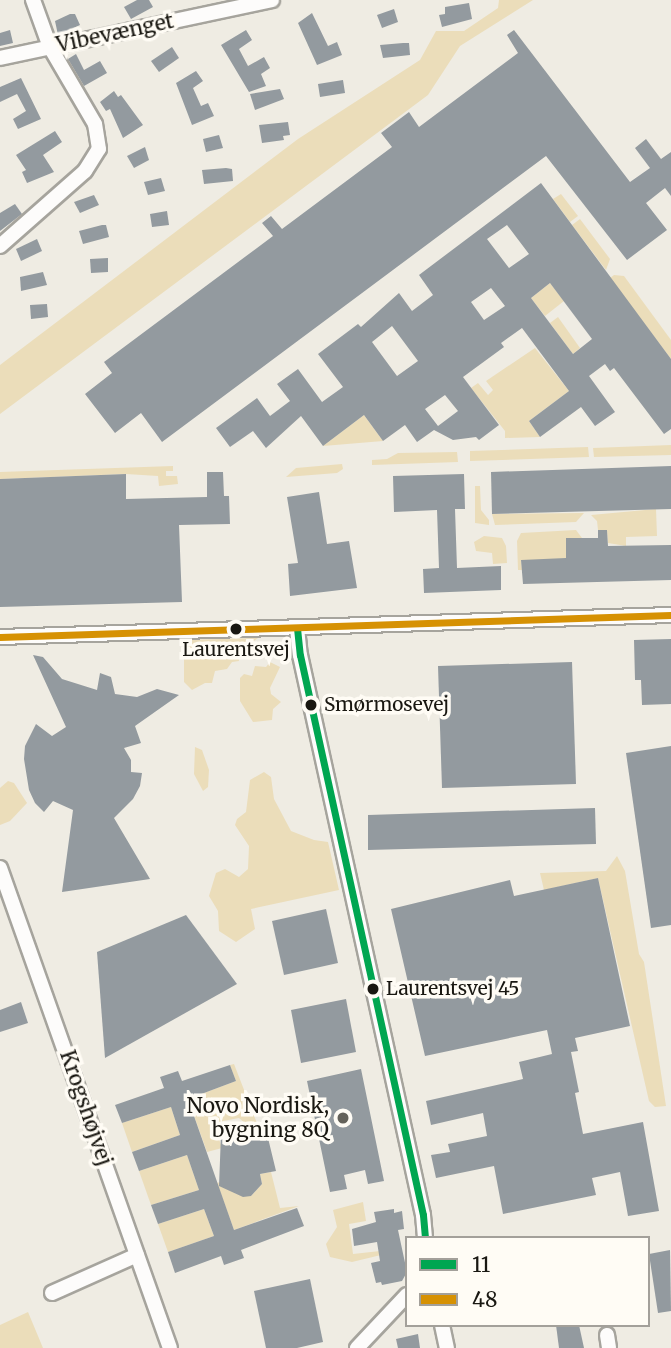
<!DOCTYPE html>
<meta charset="utf-8">
<style>
body{margin:0}
#map{position:relative;width:671px;height:1348px;overflow:hidden;background:#efece3;font-family:Merriweather,serif}
div>[style]{position:absolute}
.green>*{inset:0;background:#ebddba}
.building>*{inset:0;background:#939a9f}
.roads{filter:drop-shadow(2px 0 #a6a49d) drop-shadow(-2px 0 #a6a49d) drop-shadow(0 2px #a6a49d) drop-shadow(0 -2px #a6a49d)}
.minor>*{height:14px;margin:-7px;padding:0 7px;transform-origin:7px;border-radius:7px;background:#fdfcfb}
.bus-1>*{height:7px;margin:-3.5px;padding:0 3.5px;transform-origin:3.5px;border-radius:3.5px;background:#00a651}
.bus-2>*{height:7px;margin:-3.5px;padding:0 3.5px;transform-origin:3.5px;border-radius:3.5px;background:#d69103}
.dots>*{width:19px;height:19px;translate:-50% -50%;box-sizing:border-box;border:4px solid #fffcf5;border-radius:50%}
span{translate:-50% -50%;white-space:nowrap;text-align:center;line-height:1.15;-webkit-text-stroke:7px #fffcf5;paint-order:stroke}
.bus-label{font-size:19px;color:#191711}
.left{translate:0 -50%;text-align:left}
.street-label{font-size:21px;color:#191711}
.poi-label{font-size:21px;color:#191711}
.right{translate:-100% -50%;text-align:right}
.legend{position:absolute;left:405px;top:1236px;width:245px;height:91px;box-sizing:border-box;background:#fffcf5;border:2px solid #a3a09a;margin:0;padding:9px 12px;list-style:none;font-size:21px;color:#191711}
.legend li{display:flex;align-items:center;gap:14px;height:35px}
.legend b{width:35px;border:2px solid #a3a09a}
</style>
<div id="map">
<div class="green">
<i style="clip-path:polygon(499px 0,533px 0,460px 46px,428px 95px,0 414px,0 365px,298px 139px,420px 60px,436px 31px,464px 31px,498px 8px)"></i>
<i style="clip-path:polygon(561px 194px,578px 216px,570px 222px,553px 199px)"></i>
<i style="clip-path:polygon(580px 219px,610px 259px,606px 270px,572px 225px)"></i>
<i style="clip-path:polygon(614px 275px,624px 276px,671px 340px,671px 359px,610px 278px)"></i>
<i style="clip-path:polygon(550px 283px,564px 301px,545px 316px,531px 298px)"></i>
<i style="clip-path:polygon(558px 317px,580px 348px,573px 354px,550px 323px)"></i>
<i style="clip-path:polygon(535px 348px,569px 391px,529px 421px,540px 437px,505px 438px,505px 431px,471px 388px,478px 383px,488px 395px,493px 390px,486px 381px)"></i>
<i style="clip-path:polygon(364px 415px,383px 441px,323px 446px)"></i>
<i style="clip-path:polygon(671px 445px,671px 455px,594px 457px,593px 448px)"></i>
<i style="clip-path:polygon(588px 447px,589px 457px,470px 461px,470px 451px)"></i>
<i style="clip-path:polygon(457px 452px,458px 462px,372px 465px,372px 460px,387px 459px,398px 453px)"></i>
<i style="clip-path:polygon(342px 464px,343px 469px,337px 473px,286px 477px,296px 468px)"></i>
<i style="clip-path:polygon(173px 466px,173px 471px,166px 471px,166px 476px,177px 476px,178px 484px,159px 486px,158px 476px,126px 474px,0 479px,0 472px)"></i>
<i style="clip-path:polygon(475px 486px,480px 486px,481px 510px,489px 520px,489px 525px,475px 523px)"></i>
<i style="clip-path:polygon(656px 509px,657px 536px,626px 537px,626px 546px,608px 543px,607px 530px,598px 530px,597px 521px,591px 515px)"></i>
<i style="clip-path:polygon(584px 513px,576px 522px,495px 525px,492px 514px)"></i>
<i style="clip-path:polygon(576px 530px,582px 538px,566px 538px,566px 549px,577px 549px,577px 558px,521px 561px,522px 570px,518px 570px,517px 541px,521px 533px)"></i>
<i style="clip-path:polygon(484px 536px,502px 538px,506px 546px,507px 563px,493px 564px,492px 553px,476px 551px,474px 542px)"></i>
<i style="clip-path:polygon(258px 638px,238px 652px,239px 661px,232px 662px,227px 669px,215px 671px,212px 683px,205px 683px,192px 690px,184px 682px,184px 640px)"></i>
<i style="clip-path:polygon(270px 662px,280px 667px,270px 688px,271px 694px,281px 702px,273px 709px,272px 720px,253px 722px,240px 701px,240px 678px,244px 674px,252px 676px,255px 666px,266px 667px)"></i>
<i style="clip-path:polygon(195px 747px,202px 750px,209px 770px,208px 787px,203px 791px,194px 774px)"></i>
<i style="clip-path:polygon(264px 772px,271px 777px,274px 799px,291px 831px,314px 840px,328px 842px,339px 890px,251px 909px,255px 929px,236px 942px,219px 931px,218px 911px,209px 896px,216px 873px,225px 869px,239px 877px,248px 869px,249px 846px,235px 825px,237px 819px,246px 812px,250px 780px)"></i>
<i style="clip-path:polygon(8px 781px,14px 783px,27px 803px,10px 821px,0 825px,0 788px)"></i>
<i style="clip-path:polygon(617px 856px,625px 871px,639px 954px,644px 962px,666px 1106px,655px 1107px,649px 1101px,598px 878px,544px 890px,540px 873px,606px 871px)"></i>
<i style="clip-path:polygon(234px 1064px,260px 1131px,255px 1132px,239px 1118px,223px 1121px,216px 1130px,222px 1148px,207px 1152px,188px 1099px,236px 1081px,230px 1065px)"></i>
<i style="clip-path:polygon(171px 1107px,180px 1135px,132px 1152px,122px 1123px)"></i>
<i style="clip-path:polygon(187px 1155px,199px 1190px,151px 1205px,139px 1171px)"></i>
<i style="clip-path:polygon(271px 1172px,280px 1208px,299px 1206px,234px 1230px,217px 1183px,227px 1180px,236px 1194px,251px 1196px,262px 1184px,260px 1174px)"></i>
<i style="clip-path:polygon(363px 1202px,366px 1221px,349px 1224px,353px 1254px,380px 1251px,381px 1255px,352px 1262px,330px 1257px,326px 1244px,337px 1227px,333px 1210px)"></i>
<i style="clip-path:polygon(204px 1209px,214px 1236px,168px 1252px,158px 1224px)"></i>
<i style="clip-path:polygon(28px 1312px,43px 1348px,0 1348px,0 1325px)"></i>
</div>
<div class="building">
<i style="clip-path:polygon(137px 0,149px 0,153px 7px,131px 19px,124px 7px)"></i>
<i style="clip-path:polygon(469px 3px,472px 19px,442px 27px,439px 15px,445px 14px,445px 7px)"></i>
<i style="clip-path:polygon(394px 9px,398px 22px,382px 28px,377px 15px)"></i>
<i style="clip-path:polygon(312px 13px,328px 46px,337px 42px,342px 55px,317px 65px,298px 23px)"></i>
<i style="clip-path:polygon(70px 14px,75px 14px,80px 25px,58px 35px,55px 21px)"></i>
<i style="clip-path:polygon(10px 30px,13px 43px,0 46px,0 33px)"></i>
<i style="clip-path:polygon(246px 30px,252px 40px,239px 49px,248px 66px,264px 57px,270px 68px,261px 74px,266px 86px,249px 92px,221px 45px)"></i>
<i style="clip-path:polygon(514px 30px,630px 182px,650px 168px,635px 148px,646px 139px,661px 159px,671px 152px,671px 196px,665px 188px,646px 203px,667px 230px,627px 260px,546px 156px,162px 442px,141px 413px,115px 433px,85px 394px,112px 373px,104px 362px,273px 236px,262px 223px,271px 216px,282px 229px,392px 147px,381px 133px,409px 112px,419px 127px,518px 53px,507px 35px)"></i>
<i style="clip-path:polygon(403px 43px,409px 43px,410px 55px,383px 58px,380px 45px)"></i>
<i style="clip-path:polygon(172px 47px,179px 58px,159px 72px,151px 61px)"></i>
<i style="clip-path:polygon(76px 54px,84px 70px,100px 61px,107px 73px,84px 86px,68px 59px)"></i>
<i style="clip-path:polygon(196px 71px,203px 81px,193px 88px,201px 106px,208px 103px,214px 116px,192px 125px,176px 83px)"></i>
<i style="clip-path:polygon(21px 78px,41px 119px,18px 129px,13px 119px,26px 111px,17px 94px,0 102px,0 87px)"></i>
<i style="clip-path:polygon(343px 80px,345px 93px,320px 97px,318px 84px)"></i>
<i style="clip-path:polygon(280px 89px,284px 99px,255px 110px,250px 94px)"></i>
<i style="clip-path:polygon(114px 91px,118px 97px,121px 95px,143px 125px,123px 138px,110px 109px,106px 111px,100px 102px)"></i>
<i style="clip-path:polygon(288px 122px,290px 135px,283px 136px,284px 140px,262px 143px,259px 125px)"></i>
<i style="clip-path:polygon(55px 131px,62px 142px,43px 155px,54px 172px,27px 183px,22px 172px,26px 170px,16px 155px)"></i>
<i style="clip-path:polygon(219px 135px,223px 148px,206px 152px,203px 139px)"></i>
<i style="clip-path:polygon(145px 147px,149px 160px,134px 168px,127px 156px)"></i>
<i style="clip-path:polygon(226px 168px,232px 169px,233px 181px,204px 184px,202px 170px)"></i>
<i style="clip-path:polygon(161px 178px,165px 191px,148px 195px,144px 182px)"></i>
<i style="clip-path:polygon(evenodd,541px 183px,671px 359px,671px 429px,664px 434px,614px 368px,610px 371px,605px 364px,589px 376px,615px 412px,595px 426px,581px 407px,540px 437px,529px 421px,569px 391px,522px 328px,501px 343px,504px 347px,463px 377px,499px 425px,479px 440px,476px 437px,453px 440px,434px 430px,417px 442px,405px 425px,383px 441px,364px 415px,323px 446px,301px 416px,266px 448px,253px 431px,230px 447px,216px 428px,257px 398px,270px 416px,290px 401px,277px 384px,298px 369px,322px 402px,343px 387px,318px 354px,358px 324px,361px 327px,399px 293px,412px 311px,433px 295px,419px 275px,541px 183px,507px 225px,529px 254px,509px 268px,487px 239px,507px 225px,541px 183px,550px 283px,592px 339px,573px 354px,531px 298px,550px 283px,541px 183px,491px 288px,505px 306px,484px 320px,471px 302px,491px 288px,541px 183px,392px 326px,418px 361px,397px 376px,372px 342px,392px 326px,541px 183px,445px 395px,458px 411px,438px 426px,425px 409px,445px 395px)"></i>
<i style="clip-path:polygon(94px 195px,99px 205px,80px 213px,74px 202px)"></i>
<i style="clip-path:polygon(15px 204px,22px 214px,0 231px,0 213px)"></i>
<i style="clip-path:polygon(167px 211px,169px 225px,152px 227px,150px 214px)"></i>
<i style="clip-path:polygon(102px 225px,106px 225px,109px 237px,83px 244px,79px 231px)"></i>
<i style="clip-path:polygon(37px 239px,42px 251px,21px 261px,16px 249px)"></i>
<i style="clip-path:polygon(108px 258px,108px 272px,91px 273px,90px 259px)"></i>
<i style="clip-path:polygon(43px 272px,47px 285px,21px 291px,20px 277px)"></i>
<i style="clip-path:polygon(47px 304px,48px 317px,31px 319px,30px 305px)"></i>
<i style="clip-path:polygon(671px 466px,671px 509px,492px 514px,491px 472px)"></i>
<i style="clip-path:polygon(207px 472px,223px 472px,224px 496px,229px 496px,230px 524px,179px 525px,182px 602px,0 607px,0 479px,126px 474px,126px 499px,207px 497px)"></i>
<i style="clip-path:polygon(464px 474px,465px 509px,455px 509px,457px 568px,501px 566px,501px 590px,424px 593px,423px 569px,439px 568px,437px 510px,394px 512px,393px 476px)"></i>
<i style="clip-path:polygon(319px 492px,327px 544px,349px 541px,357px 588px,290px 596px,288px 564px,298px 563px,287px 497px)"></i>
<i style="clip-path:polygon(598px 530px,607px 530px,608px 546px,671px 545px,671px 580px,523px 584px,521px 560px,566px 558px,566px 538px,598px 538px)"></i>
<i style="clip-path:polygon(671px 639px,671px 704px,642px 705px,641px 680px,635px 680px,634px 640px)"></i>
<i style="clip-path:polygon(33px 655px,43px 657px,62px 679px,97px 690px,100px 673px,111px 677px,115px 694px,137px 697px,157px 689px,179px 695px,135px 726px,141px 743px,124px 748px,131px 760px,131px 772px,142px 773px,140px 786px,133px 799px,114px 818px,150px 879px,62px 892px,73px 810px,53px 801px,44px 812px,35px 803px,29px 790px,24px 759px,25px 746px,36px 724px,52px 736px,66px 727px)"></i>
<i style="clip-path:polygon(572px 662px,576px 784px,442px 788px,438px 666px)"></i>
<i style="clip-path:polygon(671px 746px,671px 925px,651px 928px,626px 753px)"></i>
<i style="clip-path:polygon(595px 808px,596px 844px,368px 850px,368px 815px)"></i>
<i style="clip-path:polygon(598px 878px,630px 1026px,575px 1038px,578px 1051px,571px 1052px,579px 1092px,575px 1093px,583px 1134px,643px 1122px,659px 1211px,628px 1216px,620px 1172px,592px 1178px,596px 1195px,503px 1214px,494px 1166px,436px 1178px,431px 1155px,450px 1152px,448px 1144px,487px 1136px,483px 1113px,431px 1125px,426px 1101px,523px 1079px,519px 1062px,552px 1054px,547px 1030px,425px 1056px,391px 909px,510px 880px,514px 896px)"></i>
<i style="clip-path:polygon(326px 909px,338px 963px,284px 975px,272px 921px)"></i>
<i style="clip-path:polygon(186px 915px,237px 984px,105px 1058px,97px 952px)"></i>
<i style="clip-path:polygon(346px 999px,356px 1052px,301px 1063px,291px 1010px)"></i>
<i style="clip-path:polygon(21px 1002px,28px 1023px,0 1032px,0 1010px)"></i>
<i style="clip-path:polygon(230px 1065px,236px 1081px,188px 1099px,234px 1230px,297px 1208px,304px 1226px,241px 1250px,244px 1258px,224px 1265px,221px 1256px,175px 1273px,168px 1252px,214px 1236px,204px 1209px,158px 1224px,151px 1205px,199px 1190px,187px 1155px,139px 1171px,132px 1152px,180px 1135px,171px 1107px,122px 1123px,115px 1105px,164px 1088px,160px 1077px,178px 1071px,182px 1081px)"></i>
<i style="clip-path:polygon(361px 1069px,384px 1181px,368px 1184px,365px 1170px,344px 1175px,347px 1189px,330px 1192px,307px 1081px)"></i>
<i style="clip-path:polygon(231px 1123px,245px 1125px,251px 1130px,253px 1140px,268px 1138px,276px 1171px,260px 1174px,262px 1184px,251px 1196px,243px 1197px,219px 1186px,221px 1134px)"></i>
<i style="clip-path:polygon(394px 1209px,394px 1213px,402px 1211px,404px 1229px,398px 1230px,407px 1272px,402px 1281px,382px 1285px,381px 1282px,376px 1283px,371px 1263px,380px 1261px,377px 1242px,354px 1246px,352px 1229px,376px 1222px,374px 1212px)"></i>
<i style="clip-path:polygon(670px 1250px,671px 1311px,658px 1313px,649px 1254px)"></i>
<i style="clip-path:polygon(310px 1279px,323px 1342px,297px 1348px,266px 1348px,254px 1291px)"></i>
<i style="clip-path:polygon(556px 1325px,579px 1325px,584px 1348px,559px 1348px)"></i>
<i style="clip-path:polygon(418px 1334px,420px 1348px,398px 1348px,396px 1339px)"></i>
</div>
<div class="roads">
<div class="minor">
<i style="left:0;top:58px;width:278px;rotate:-12deg"></i>
<i style="left:0;top:246px;width:113px;rotate:-41.4deg"></i>
<i style="left:85px;top:171px;width:26px;rotate:-58deg"></i>
<i style="left:99px;top:149px;width:25px;rotate:-99deg"></i>
<i style="left:95px;top:124px;width:89px;rotate:-120.3deg"></i>
<i style="left:50px;top:47px;width:50px;rotate:-109.9deg"></i>
<i style="left:297px;top:628px;width:27px;rotate:84deg"></i>
<i style="left:300px;top:655px;width:573px;rotate:77.61deg"></i>
<i style="left:423px;top:1215px;width:23px;rotate:85deg"></i>
<i style="left:0;top:637px;width:671px;rotate:-1.88deg"></i>
<i style="left:0;top:868px;width:509px;rotate:70.5deg"></i>
<i style="left:52px;top:1293px;width:93px;rotate:-24.1deg"></i>
<i style="left:442px;top:1325px;width:24px;rotate:78deg"></i>
<i style="left:607px;top:1335px;width:13px;rotate:81deg"></i>
<i style="left:357px;top:1348px;width:73px;rotate:-46.7deg"></i>
</div>
</div>
<div class="bus-1">
<i style="left:297px;top:628px;width:27px;rotate:84deg"></i>
<i style="left:300px;top:655px;width:573px;rotate:77.61deg"></i>
<i style="left:423px;top:1215px;width:23px;rotate:85deg"></i>
</div>
<div class="bus-2">
<i style="left:0;top:637px;width:671px;rotate:-1.88deg"></i>
</div>
<div class="dots">
<i style="left:236px;top:629px;background:#191711"></i>
<i style="left:311px;top:705px;background:#191711"></i>
<i style="left:373px;top:989px;background:#191711"></i>
<i style="left:343px;top:1118px;background:#64625a"></i>
</div>
<div class="bus-label">
<span style="left:236px;top:650px">Laurentsvej</span>
<span class="left" style="left:324px;top:705px">Smørmosevej</span>
<span class="left" style="left:386px;top:989px">Laurentsvej 45</span>
</div>
<div class="street-label">
<span style="left:115px;top:33px;rotate:-12deg">Vibevænget</span>
<span style="left:86px;top:1108px;rotate:71deg">Krogshøjvej</span>
</div>
<div class="poi-label">
<span class="right" style="left:329px;top:1118px">Novo Nordisk,<br>bygning 8Q</span>
</div>
<ul class="legend">
<li><b style="height:9px;background:#00a651"></b>11</li>
<li><b style="height:9px;background:#d69103"></b>48</li>
</ul>
</div>
